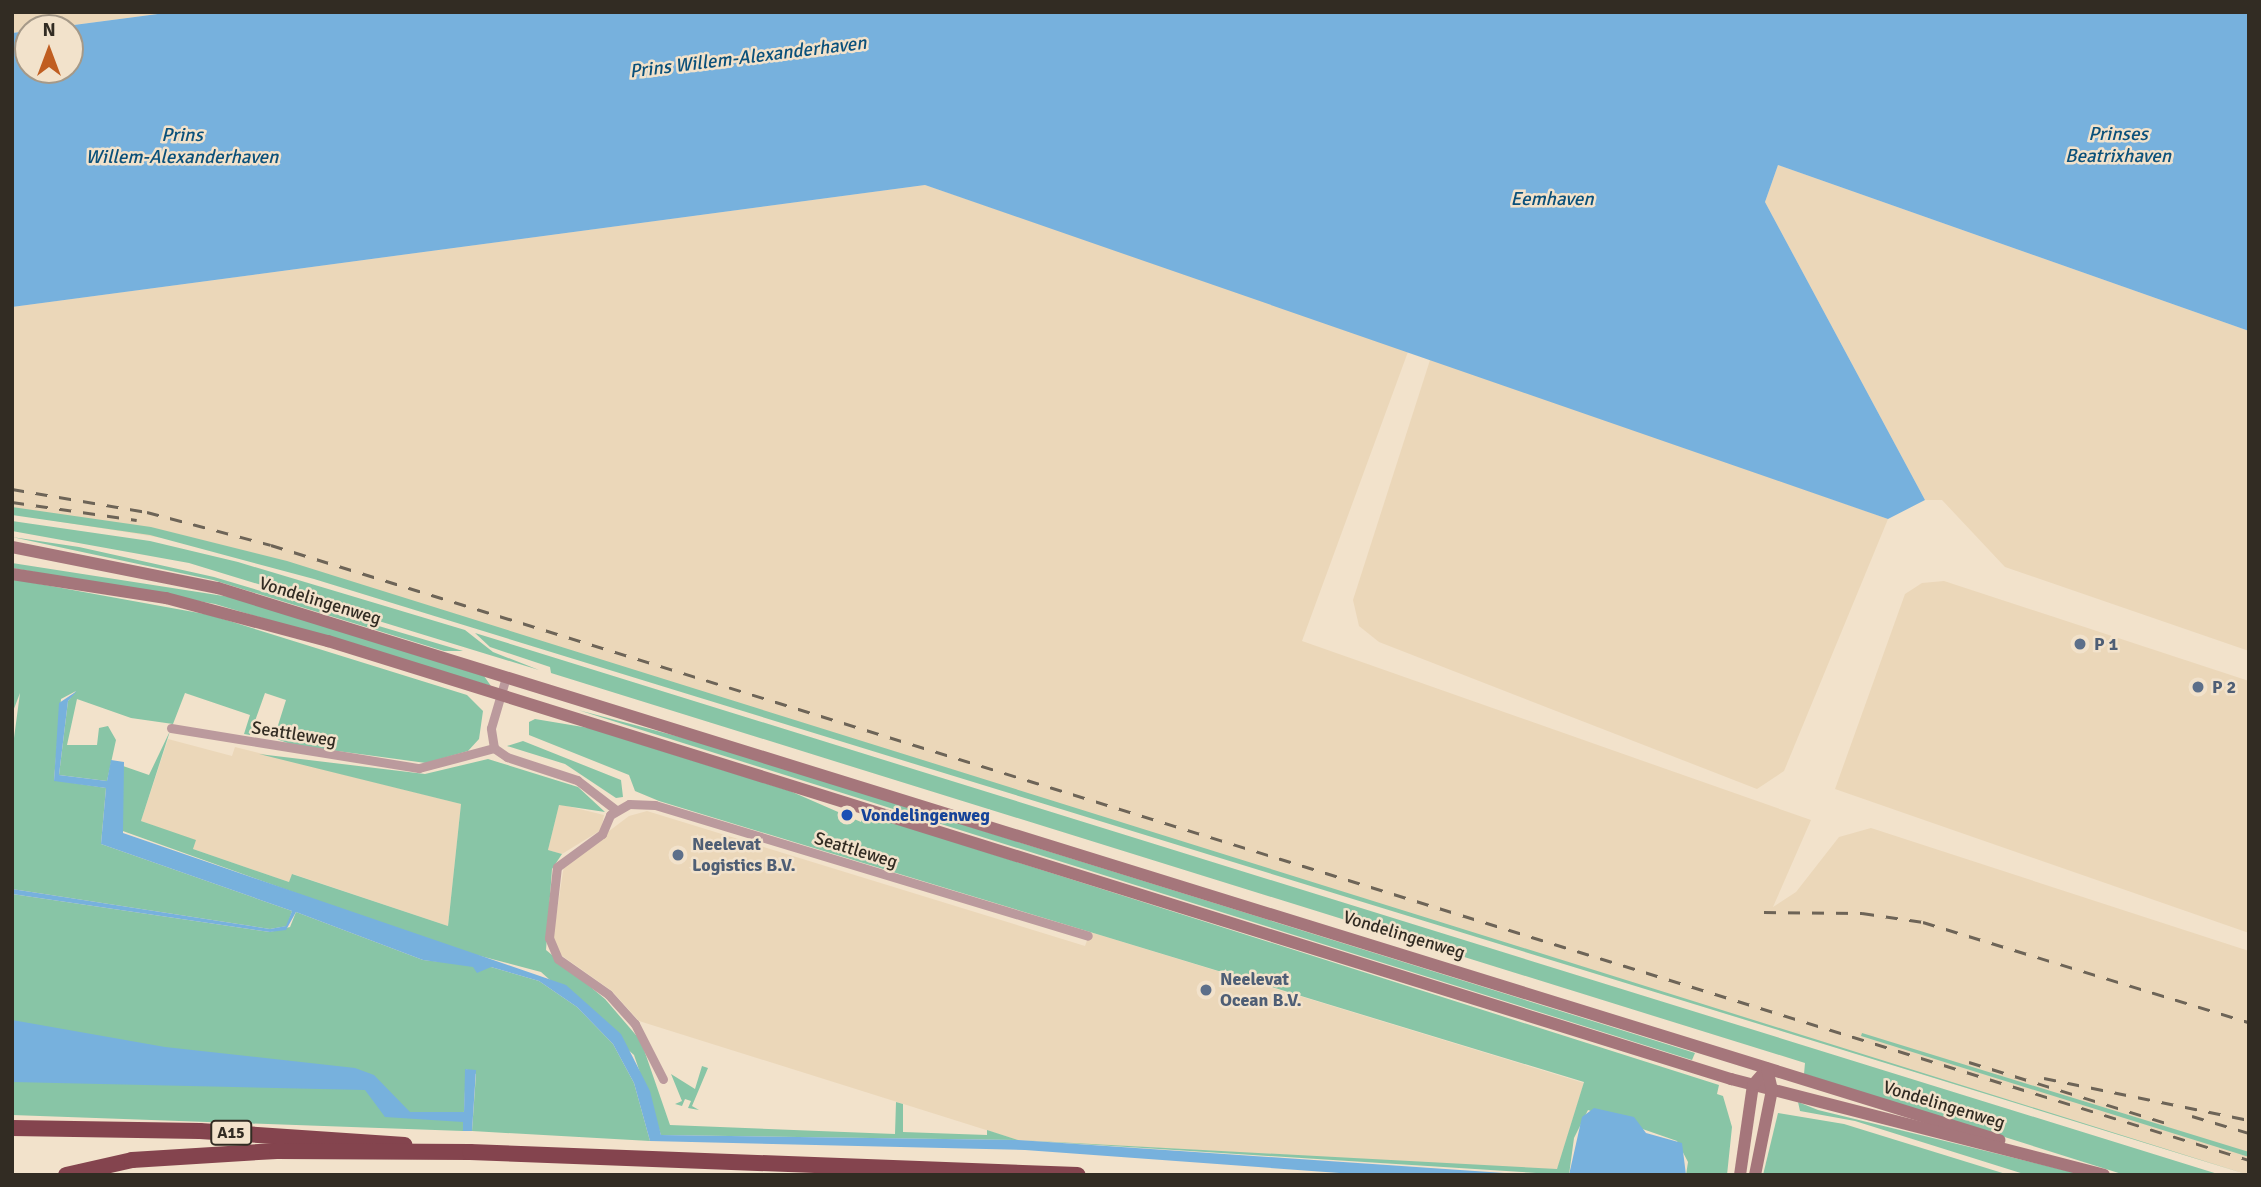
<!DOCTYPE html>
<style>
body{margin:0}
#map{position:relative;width:2261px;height:1187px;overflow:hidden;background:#f2e2cb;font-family:Signika,sans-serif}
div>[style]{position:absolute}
.built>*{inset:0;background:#ebd7b9}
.green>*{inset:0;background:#88c5a6}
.water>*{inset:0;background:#77b1dd}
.minor>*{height:9px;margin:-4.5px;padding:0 4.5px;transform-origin:4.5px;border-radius:4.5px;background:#bb9a9d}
.secondary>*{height:12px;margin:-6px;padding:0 6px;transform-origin:6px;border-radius:6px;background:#a5767b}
.motorway>*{height:16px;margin:-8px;padding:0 8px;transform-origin:8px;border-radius:8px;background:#84444e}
.rail>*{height:2.5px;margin-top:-1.25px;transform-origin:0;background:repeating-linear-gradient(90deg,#6d6457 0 12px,transparent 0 24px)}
.dots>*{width:19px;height:19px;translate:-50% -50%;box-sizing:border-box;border:4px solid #f2e2cb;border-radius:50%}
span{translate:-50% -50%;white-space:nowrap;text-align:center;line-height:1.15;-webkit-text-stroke:5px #f2e2cb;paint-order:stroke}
.shield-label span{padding:2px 5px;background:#f2e2cb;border:2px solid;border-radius:5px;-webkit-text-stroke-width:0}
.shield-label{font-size:16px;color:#322c23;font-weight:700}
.street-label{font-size:18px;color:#322c23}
.service-label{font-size:18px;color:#4e5e75;font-weight:700}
.left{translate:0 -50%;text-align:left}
.transit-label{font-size:18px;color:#164399;font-weight:700}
.water-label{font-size:19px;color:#0a507a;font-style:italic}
.frame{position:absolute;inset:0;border:14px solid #322c23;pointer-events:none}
.north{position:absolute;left:14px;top:14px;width:70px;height:70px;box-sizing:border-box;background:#f2e2cb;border:2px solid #a59988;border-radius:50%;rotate:0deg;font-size:19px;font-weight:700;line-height:28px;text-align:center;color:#322c23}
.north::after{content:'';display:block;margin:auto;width:24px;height:32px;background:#c05e21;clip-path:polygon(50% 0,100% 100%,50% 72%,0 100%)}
</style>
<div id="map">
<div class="built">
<i style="clip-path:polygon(12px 12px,173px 12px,12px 33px)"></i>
<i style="clip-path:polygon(1778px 165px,2249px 331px,2249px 651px,2005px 567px,1942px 500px,1925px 500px,1765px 202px)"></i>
<i style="clip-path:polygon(925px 185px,1409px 349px,1302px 641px,1811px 820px,1773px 907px,1796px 892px,1839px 837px,1871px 828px,2249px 951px,2249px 1175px,314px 577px,194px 543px,12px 514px,12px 307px)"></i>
<i style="clip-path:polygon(1431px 357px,1888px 519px,1784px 771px,1757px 789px,1379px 642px,1359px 626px,1353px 600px)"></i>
<i style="clip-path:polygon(1944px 581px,2249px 681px,2249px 933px,1835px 789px,1905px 594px,1922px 583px)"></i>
<i style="clip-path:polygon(168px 739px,232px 756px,235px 747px,461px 804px,448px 926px,293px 874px,289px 882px,193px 849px,195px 841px,141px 821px)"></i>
<i style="clip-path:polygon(559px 804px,604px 815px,601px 830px,562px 854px,548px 850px)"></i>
<i style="clip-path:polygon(647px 811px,1085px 946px,1090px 932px,1584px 1083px,1557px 1170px,1018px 1140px,639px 1021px,612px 991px,561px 955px,553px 937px,564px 865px,629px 816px)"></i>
</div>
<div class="green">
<i style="clip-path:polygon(12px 507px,151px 527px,287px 561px,2249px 1175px,314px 579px,150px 535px,12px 515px)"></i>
<i style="clip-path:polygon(12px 521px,150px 541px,238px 562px,465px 630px,493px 652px,539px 670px,189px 563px,12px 531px)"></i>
<i style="clip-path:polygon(12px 537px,79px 547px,214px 577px,463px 651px,444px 651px,213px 580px)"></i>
<i style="clip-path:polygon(12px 563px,230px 597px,484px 676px,491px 686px,215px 604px,12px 568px)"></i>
<i style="clip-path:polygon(12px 579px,210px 615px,467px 695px,483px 711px,479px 739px,468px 751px,426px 763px,293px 745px,274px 738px,286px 700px,265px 693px,250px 735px,244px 734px,250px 715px,185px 693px,173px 724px,131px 718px,77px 699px,67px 745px,97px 745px,99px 728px,108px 726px,116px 740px,107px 781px,59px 775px,68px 701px,76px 691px,61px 699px,54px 780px,106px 788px,101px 844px,292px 911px,287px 926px,270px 929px,12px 889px,12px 753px,20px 693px,12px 714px)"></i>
<i style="clip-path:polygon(475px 633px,2221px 1175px,2125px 1175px,1804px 1074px,1805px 1063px,551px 673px,550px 667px,490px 647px)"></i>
<i style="clip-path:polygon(578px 710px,695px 741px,1695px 1053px,1692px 1060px)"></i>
<i style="clip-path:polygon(535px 719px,589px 728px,790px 791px,861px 822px,863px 817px,888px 821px,1719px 1085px,1717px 1094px,1723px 1096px,1732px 1127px,1727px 1175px,1686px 1175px,1688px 1162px,1677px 1141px,1588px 1110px,1574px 1138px,1569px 1175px,1018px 1140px,661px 1135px,634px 1055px,541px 972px,446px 947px,120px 830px,123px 766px,149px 775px,170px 731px,141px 821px,196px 840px,193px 849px,289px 882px,292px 874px,448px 926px,461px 804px,259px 754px,425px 774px,488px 759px,578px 787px,605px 812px,559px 805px,548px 850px,562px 854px,552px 869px,546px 950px,605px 999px,641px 1041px,670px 1125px,895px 1134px,896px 1102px,903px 1104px,903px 1132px,987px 1135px,987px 1130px,1018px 1140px,1557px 1169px,1584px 1082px,659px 801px,635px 791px,629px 775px,529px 735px,529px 722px)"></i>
<i style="clip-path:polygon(523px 741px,621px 780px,623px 797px,616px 798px,565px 764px,507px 746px)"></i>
<i style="clip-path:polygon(12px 894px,270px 932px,290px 927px,296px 912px,423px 960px,491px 967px,539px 981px,577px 1007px,613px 1044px,634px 1083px,650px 1141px,472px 1131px,476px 1074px,466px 1069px,463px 1131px,12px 1115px)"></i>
<i style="clip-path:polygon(1862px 1033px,2249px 1152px,2249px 1157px,1861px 1036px)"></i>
<i style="clip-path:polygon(702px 1066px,708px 1068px,692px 1106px,699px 1110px,688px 1108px,691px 1101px,685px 1099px,682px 1106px,675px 1104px,682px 1101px,671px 1074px,695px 1089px)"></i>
<i style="clip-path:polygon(1798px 1102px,1818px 1110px,2084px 1175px,2027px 1175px,1855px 1121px,1800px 1111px)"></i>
<i style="clip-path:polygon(1778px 1113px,1844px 1124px,2009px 1175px,1763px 1175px)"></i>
</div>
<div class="water">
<i style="clip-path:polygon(173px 12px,2249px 12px,2249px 331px,1778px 165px,1765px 202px,1925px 500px,1888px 519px,925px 185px,12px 307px,12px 33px,28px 31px,28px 70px,70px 70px,70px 28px,51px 28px)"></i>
<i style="clip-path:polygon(77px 691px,68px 701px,59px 775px,107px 781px,111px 760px,124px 762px,123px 833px,566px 985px,621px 1034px,650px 1091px,661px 1135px,1018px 1140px,1535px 1175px,1367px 1175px,1025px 1150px,650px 1141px,634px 1083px,613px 1044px,577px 1007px,539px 981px,491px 967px,477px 973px,473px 967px,423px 960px,296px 912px,286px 930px,270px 932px,12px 894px,12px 889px,270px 929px,286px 926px,292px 911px,101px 844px,106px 788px,54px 781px,59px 703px)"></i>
<i style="clip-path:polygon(12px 1020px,165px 1047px,355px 1068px,374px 1075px,410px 1112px,464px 1112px,465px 1069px,476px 1070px,472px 1131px,463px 1131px,463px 1122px,385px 1117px,365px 1090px,12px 1082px)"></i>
<i style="clip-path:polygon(1594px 1108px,1634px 1117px,1646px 1133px,1682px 1143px,1686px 1175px,1569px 1175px,1582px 1117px)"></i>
</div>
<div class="minor">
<i style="left:171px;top:728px;width:251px;rotate:9.2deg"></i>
<i style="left:419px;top:768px;width:78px;rotate:-14.9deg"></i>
<i style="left:494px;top:748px;width:16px;rotate:35deg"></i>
<i style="left:507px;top:757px;width:74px;rotate:18.2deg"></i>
<i style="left:577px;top:780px;width:49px;rotate:37.6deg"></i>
<i style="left:494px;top:748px;width:20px;rotate:-99deg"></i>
<i style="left:491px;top:728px;width:53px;rotate:-73.6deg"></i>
<i style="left:663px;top:1079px;width:62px;rotate:-117deg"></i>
<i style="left:635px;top:1024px;width:40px;rotate:-132deg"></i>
<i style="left:608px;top:994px;width:61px;rotate:-145deg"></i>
<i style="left:558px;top:959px;width:23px;rotate:-113deg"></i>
<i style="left:549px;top:938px;width:71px;rotate:-83.6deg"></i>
<i style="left:557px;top:867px;width:56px;rotate:-36.3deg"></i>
<i style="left:602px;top:834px;width:21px;rotate:-67deg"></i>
<i style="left:610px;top:815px;width:22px;rotate:-30deg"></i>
<i style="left:629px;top:804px;width:26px;rotate:2deg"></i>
<i style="left:655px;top:805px;width:452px;rotate:16.8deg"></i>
</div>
<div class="secondary">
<i style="left:12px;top:547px;width:210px;rotate:11.3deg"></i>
<i style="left:218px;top:588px;width:1865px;rotate:17.22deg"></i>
<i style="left:12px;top:574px;width:156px;rotate:8.9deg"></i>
<i style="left:166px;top:598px;width:168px;rotate:14.9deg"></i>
<i style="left:328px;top:641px;width:1470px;rotate:17.34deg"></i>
<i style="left:1731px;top:1079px;width:385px;rotate:14.4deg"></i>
<i style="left:1740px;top:1175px;width:91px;rotate:-81.8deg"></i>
<i style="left:1753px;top:1085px;width:21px;rotate:-49deg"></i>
<i style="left:1755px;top:1175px;width:87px;rotate:-78.7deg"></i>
<i style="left:1772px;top:1090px;width:22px;rotate:-103deg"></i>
</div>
<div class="motorway">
<i style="left:12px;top:1128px;width:188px;rotate:0.9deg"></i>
<i style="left:200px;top:1131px;width:205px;rotate:3.9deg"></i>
<i style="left:66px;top:1175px;width:68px;rotate:-12.8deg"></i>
<i style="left:132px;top:1160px;width:145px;rotate:-3.6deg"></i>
<i style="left:277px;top:1151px;width:193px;rotate:0.3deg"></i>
<i style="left:470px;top:1152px;width:608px;rotate:2.17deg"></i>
</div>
<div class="rail">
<i style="left:12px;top:489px;width:137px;rotate:9.7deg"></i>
<i style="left:147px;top:512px;width:128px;rotate:14.9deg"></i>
<i style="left:271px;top:545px;width:2071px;rotate:17.27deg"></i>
<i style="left:12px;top:502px;width:126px;rotate:8.2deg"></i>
<i style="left:1764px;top:912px;width:98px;rotate:0.6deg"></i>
<i style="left:1862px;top:913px;width:62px;rotate:8.4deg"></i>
<i style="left:1923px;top:922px;width:341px;rotate:17.1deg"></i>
<i style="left:1969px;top:1062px;width:206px;rotate:17.2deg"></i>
<i style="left:2044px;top:1078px;width:209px;rotate:11.6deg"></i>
<i style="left:2192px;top:1116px;width:59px;rotate:16.6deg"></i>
</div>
<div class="dots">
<i style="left:2080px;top:644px;background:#5c6f8a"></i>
<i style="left:2198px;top:687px;background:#5c6f8a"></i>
<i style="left:847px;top:815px;background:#1a4fb4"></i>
<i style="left:678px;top:855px;background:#5c6f8a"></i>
<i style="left:1206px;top:990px;background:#5c6f8a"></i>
</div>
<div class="shield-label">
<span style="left:231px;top:1133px">A15</span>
</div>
<div class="street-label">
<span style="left:320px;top:601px;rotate:17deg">Vondelingenweg</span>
<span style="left:294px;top:734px;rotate:9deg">Seattleweg</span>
<span style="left:856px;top:850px;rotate:17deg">Seattleweg</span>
<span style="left:1404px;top:935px;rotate:17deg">Vondelingenweg</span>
<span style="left:1944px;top:1105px;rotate:17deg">Vondelingenweg</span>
</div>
<div class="service-label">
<span class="left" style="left:2094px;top:644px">P 1</span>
<span class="left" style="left:2212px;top:687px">P 2</span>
<span class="left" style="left:692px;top:855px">Neelevat<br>Logistics B.V.</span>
<span class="left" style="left:1220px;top:990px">Neelevat<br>Ocean B.V.</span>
</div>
<div class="transit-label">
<span class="left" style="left:861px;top:815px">Vondelingenweg</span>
</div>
<div class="water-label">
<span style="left:748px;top:58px;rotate:-7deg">Prins Willem-Alexanderhaven</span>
<span style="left:2118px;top:146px">Prinses<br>Beatrixhaven</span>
<span style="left:182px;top:147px">Prins<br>Willem-Alexanderhaven</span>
<span style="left:1552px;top:200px">Eemhaven</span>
</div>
<div class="frame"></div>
<div class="north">N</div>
</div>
